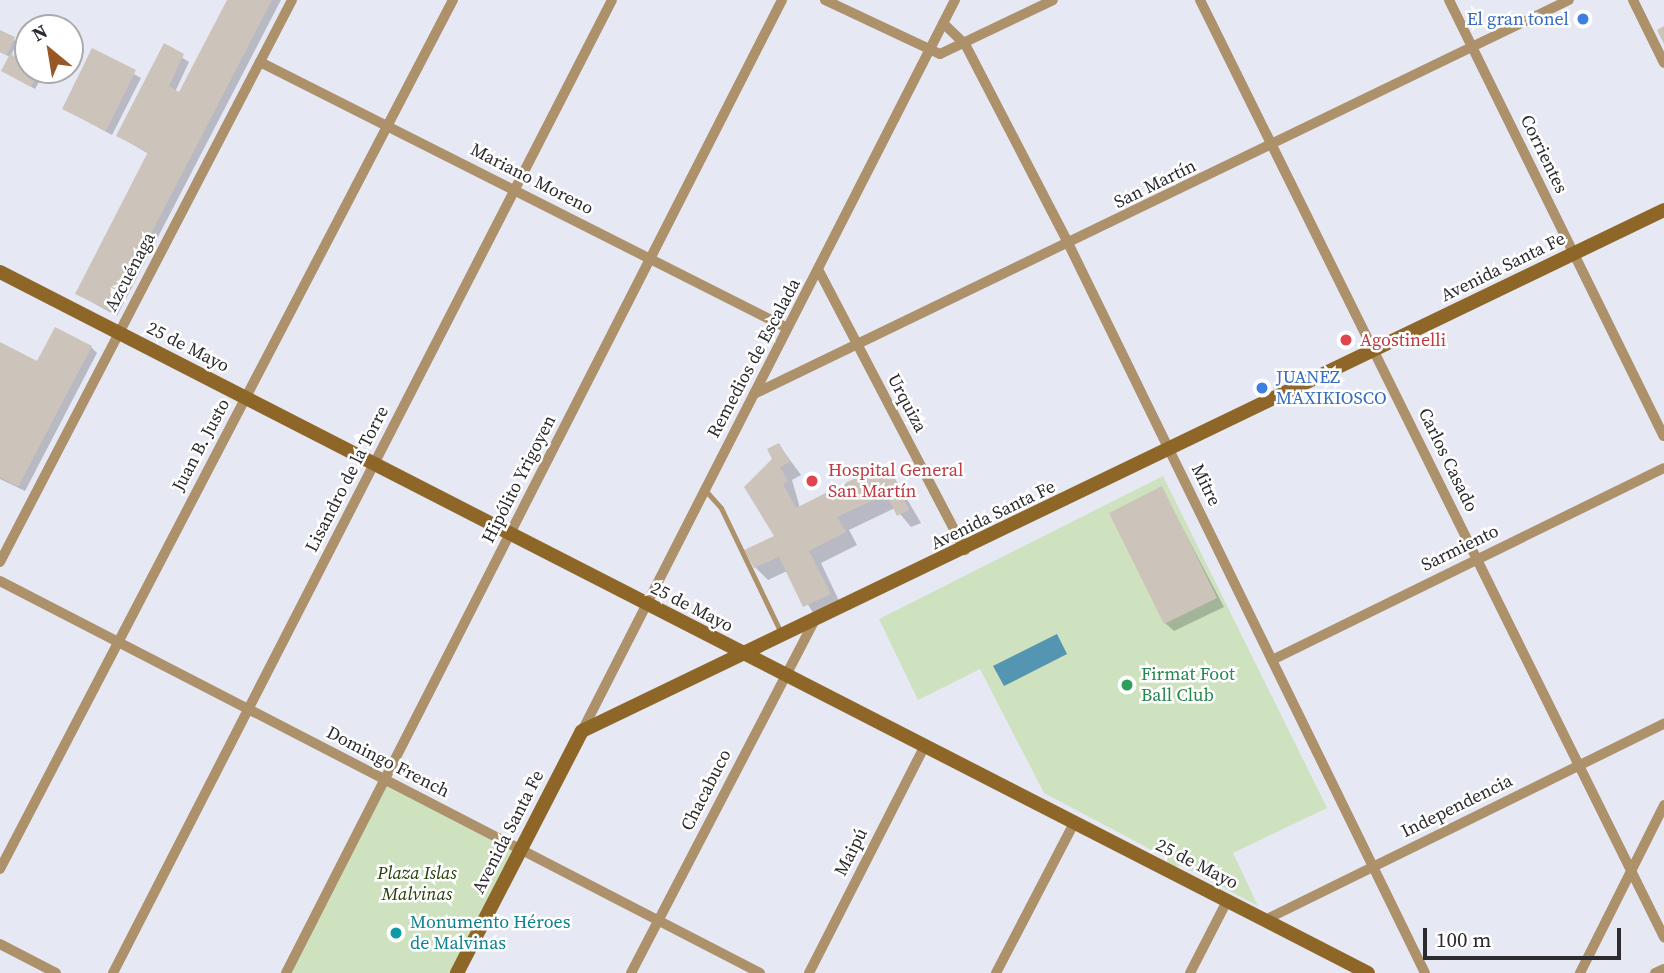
<!DOCTYPE html>
<meta charset="utf-8">
<style>
body{margin:0}
#map{position:relative;width:1664px;height:973px;overflow:hidden;background:#e6e8f4;font-family:"Source Serif 4",serif}
div>[style]{position:absolute}
.green>*{inset:0;background:#cee2c0}
.water>*{inset:0;background:#5495b1}
.shadow>*{inset:0;background:#0003}
.building>*{inset:0;background:#ccc4ba}
.lane>*{height:5px;margin:-2.5px;padding:0 2.5px;transform-origin:2.5px;border-radius:2.5px;background:#ad916b}
.street>*{height:10px;margin:-5px;padding:0 5px;transform-origin:5px;border-radius:5px;background:#ad916b}
.secondary>*{height:14px;margin:-7px;padding:0 7px;transform-origin:7px;border-radius:7px;background:#8e6628}
.dots>*{width:19px;height:19px;translate:-50% -50%;box-sizing:border-box;border:4px solid #fff;border-radius:50%}
span{translate:-50% -50%;white-space:nowrap;text-align:center;line-height:1.15;-webkit-text-stroke:5px #fff;paint-order:stroke}
.shop-label{font-size:18px;color:#366cbe}
.right{translate:-100% -50%;text-align:right}
.left{translate:0 -50%;text-align:left}
.street-label{font-size:18px;color:#2b2b30}
.health-label{font-size:18px;color:#be3a42}
.leisure-label{font-size:18px;color:#27864d}
.park-label{font-size:18px;color:#254009;font-style:italic}
.culture-label{font-size:18px;color:#0d838f}
.north{position:absolute;left:14px;top:14px;width:70px;height:70px;box-sizing:border-box;background:#fff;border:2px solid #aaaaac;border-radius:50%;rotate:330deg;font-size:19px;font-weight:700;line-height:28px;text-align:center;color:#2b2b30}
.north::after{content:'';display:block;margin:auto;width:24px;height:32px;background:#9a5726;clip-path:polygon(50% 0,100% 100%,50% 72%,0 100%)}
.scale{position:absolute;left:1423px;top:928px;width:198px;height:32px;box-sizing:border-box;border:4px solid #2b2b30;border-top:0;padding-left:9px;font-size:21px;line-height:24px;white-space:nowrap;color:#2b2b30;-webkit-text-stroke:5px #fff;paint-order:stroke}
</style>
<div id="map">
<div class="green">
<i style="clip-path:polygon(1163px 476px,1327px 808px,1233px 853px,1258px 906px,1181px 865px,1171px 869px,1165px 857px,1044px 793px,980px 669px,918px 700px,879px 619px)"></i>
<i style="clip-path:polygon(385px 780px,520px 850px,457px 973px,286px 973px)"></i>
</div>
<div class="water">
<i style="clip-path:polygon(1057px 634px,1067px 654px,1004px 686px,993px 666px)"></i>
</div>
<div class="shadow">
<i style="clip-path:polygon(229px 0,281px 0,117px 316px,77px 294px,149px 154px,118px 136px,164px 46px,189px 62px,175px 92px,180px 94px)"></i>
<i style="clip-path:polygon(0 32px,17px 42px,11px 56px,28px 70px,46px 70px,35px 89px,3px 71px,10px 57px,0 52px)"></i>
<i style="clip-path:polygon(93px 51px,141px 78px,112px 135px,64px 109px)"></i>
<i style="clip-path:polygon(0 344px,38px 363px,91px 347px,97px 353px,25px 491px,0 479px)"></i>
<i style="clip-path:polygon(779px 445px,801px 475px,792px 480px,800px 508px,887px 465px,921px 523px,911px 527px,895px 508px,849px 530px,857px 545px,821px 563px,842px 607px,817px 619px,787px 571px,768px 580px,755px 567px,776px 537px)"></i>
<i style="clip-path:polygon(1162px 489px,1224px 607px,1174px 631px,1165px 623px)"></i>
</div>
<div class="building">
<i style="clip-path:polygon(227px 0,272px 0,111px 311px,75px 294px,148px 152px,116px 136px,164px 43px,184px 54px,169px 86px,179px 92px)"></i>
<i style="clip-path:polygon(1664px 26px,1664px 44px,1657px 30px)"></i>
<i style="clip-path:polygon(0 30px,15px 37px,7px 55px,0 52px)"></i>
<i style="clip-path:polygon(92px 48px,136px 70px,106px 131px,62px 109px)"></i>
<i style="clip-path:polygon(10px 54px,28px 63px,28px 70px,40px 70px,31px 87px,1px 71px)"></i>
<i style="clip-path:polygon(55px 327px,92px 346px,18px 487px,0 477px,0 342px,37px 361px)"></i>
<i style="clip-path:polygon(779px 443px,790px 462px,780px 467px,788px 481px,783px 484px,796px 508px,887px 462px,909px 510px,897px 516px,886px 494px,837px 517px,846px 532px,809px 551px,831px 594px,803px 607px,779px 557px,754px 568px,744px 550px,774px 536px,744px 487px,772px 459px,767px 449px)"></i>
<i style="clip-path:polygon(1162px 486px,1217px 598px,1164px 624px,1109px 513px)"></i>
</div>
<div class="lane">
<i style="left:705px;top:490px;width:24px;rotate:48deg"></i>
<i style="left:721px;top:508px;width:141px;rotate:64.3deg"></i>
</div>
<div class="street">
<i style="left:825px;top:0;width:127px;rotate:25.2deg"></i>
<i style="left:940px;top:54px;width:125px;rotate:-25.5deg"></i>
<i style="left:1200px;top:0;width:1046px;rotate:63.66deg"></i>
<i style="left:1449px;top:0;width:486px;rotate:63.8deg"></i>
<i style="left:1633px;top:0;width:70px;rotate:63.8deg"></i>
<i style="left:943px;top:23px;width:30px;rotate:44deg"></i>
<i style="left:965px;top:44px;width:226px;rotate:62.6deg"></i>
<i style="left:1069px;top:245px;width:810px;rotate:63.94deg"></i>
<i style="left:260px;top:62px;width:590px;rotate:26.78deg"></i>
<i style="left:819px;top:271px;width:315px;rotate:62.4deg"></i>
<i style="left:754px;top:394px;width:905px;rotate:-25.8deg"></i>
<i style="left:0;top:562px;width:633px;rotate:-62.54deg"></i>
<i style="left:0;top:581px;width:855px;rotate:27.28deg"></i>
<i style="left:1272px;top:660px;width:436px;rotate:-26.1deg"></i>
<i style="left:582px;top:731px;width:821px;rotate:-62.97deg"></i>
<i style="left:0;top:869px;width:980px;rotate:-62.47deg"></i>
<i style="left:1265px;top:920px;width:445px;rotate:-26.2deg"></i>
<i style="left:0;top:944px;width:63px;rotate:27.4deg"></i>
<i style="left:113px;top:973px;width:1093px;rotate:-62.85deg"></i>
<i style="left:286px;top:973px;width:1092px;rotate:-62.99deg"></i>
<i style="left:631px;top:973px;width:394px;rotate:-62.5deg"></i>
<i style="left:809px;top:973px;width:254px;rotate:-63deg"></i>
<i style="left:996px;top:973px;width:169px;rotate:-62.5deg"></i>
<i style="left:1190px;top:973px;width:81px;rotate:-62.8deg"></i>
<i style="left:1580px;top:973px;width:188px;rotate:-63.4deg"></i>
<i style="left:1655px;top:973px;width:10px;rotate:-24deg"></i>
</div>
<div class="secondary">
<i style="left:0;top:272px;width:1537px;rotate:27.13deg"></i>
<i style="left:457px;top:973px;width:272px;rotate:-62.7deg"></i>
<i style="left:582px;top:731px;width:1201px;rotate:-25.71deg"></i>
</div>
<div class="dots">
<i style="left:1583px;top:19px;background:#3f7fe0"></i>
<i style="left:1346px;top:340px;background:#e0444e"></i>
<i style="left:1262px;top:388px;background:#3f7fe0"></i>
<i style="left:812px;top:481px;background:#e0444e"></i>
<i style="left:1127px;top:685px;background:#2e9e5b"></i>
<i style="left:396px;top:933px;background:#0f9aa8"></i>
</div>
<div class="shop-label">
<span class="right" style="left:1569px;top:19px">El gran tonel</span>
<span class="left" style="left:1276px;top:388px">JUANEZ<br>MAXIKIOSCO</span>
</div>
<div class="street-label">
<span style="left:1544px;top:154px;rotate:64deg">Corrientes</span>
<span style="left:532px;top:179px;rotate:27deg">Mariano Moreno</span>
<span style="left:1155px;top:184px;rotate:-26deg">San Martín</span>
<span style="left:1503px;top:267px;rotate:-26deg">Avenida Santa Fe</span>
<span style="left:130px;top:272px;rotate:-62deg">Azcuénaga</span>
<span style="left:188px;top:347px;rotate:27deg">25 de Mayo</span>
<span style="left:754px;top:358px;rotate:-62deg">Remedios de Escalada</span>
<span style="left:907px;top:403px;rotate:62deg">Urquiza</span>
<span style="left:201px;top:445px;rotate:-62deg">Juan B. Justo</span>
<span style="left:1448px;top:460px;rotate:64deg">Carlos Casado</span>
<span style="left:347px;top:479px;rotate:-63deg">Lisandro de la Torre</span>
<span style="left:519px;top:479px;rotate:-63deg">Hipólito Yrigoyen</span>
<span style="left:1206px;top:485px;rotate:64deg">Mitre</span>
<span style="left:993px;top:515px;rotate:-26deg">Avenida Santa Fe</span>
<span style="left:1460px;top:548px;rotate:-26deg">Sarmiento</span>
<span style="left:692px;top:607px;rotate:27deg">25 de Mayo</span>
<span style="left:388px;top:762px;rotate:27deg">Domingo French</span>
<span style="left:706px;top:790px;rotate:-63deg">Chacabuco</span>
<span style="left:1457px;top:806px;rotate:-26deg">Independencia</span>
<span style="left:508px;top:832px;rotate:-63deg">Avenida Santa Fe</span>
<span style="left:851px;top:852px;rotate:-63deg">Maipú</span>
<span style="left:1197px;top:864px;rotate:27deg">25 de Mayo</span>
</div>
<div class="health-label">
<span class="left" style="left:1360px;top:340px">Agostinelli</span>
<span class="left" style="left:828px;top:481px">Hospital General<br>San Martín</span>
</div>
<div class="leisure-label">
<span class="left" style="left:1141px;top:685px">Firmat Foot<br>Ball Club</span>
</div>
<div class="park-label">
<span style="left:417px;top:884px">Plaza Islas<br>Malvinas</span>
</div>
<div class="culture-label">
<span class="left" style="left:410px;top:933px">Monumento Héroes<br>de Malvinas</span>
</div>
<div class="north">N</div>
<div class="scale">100 m</div>
</div>
